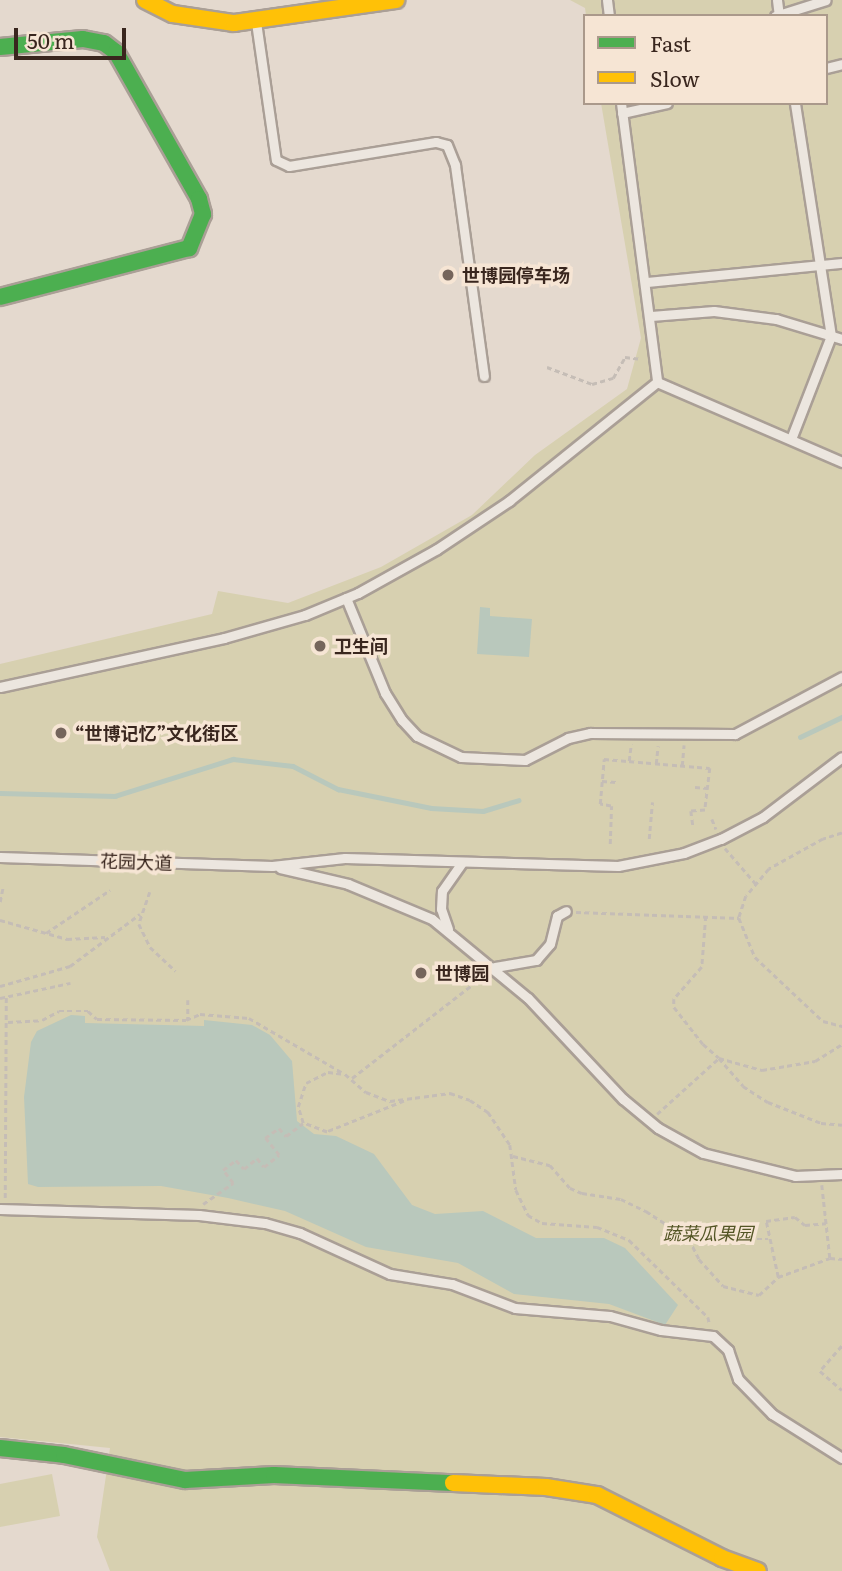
<!DOCTYPE html>
<meta charset="utf-8">
<style>
body{margin:0}
#map{position:relative;width:842px;height:1571px;overflow:hidden;background:#e4d9ce;font-family:Literata,"Noto Sans SC",serif}
div>[style]{position:absolute}
.green>*{inset:0;background:#d7d0b0}
.water>*{inset:0;background:#b9c8bc}
.stream>*{height:4.5px;margin:-2.25px;padding:0 2.25px;transform-origin:2.25px;border-radius:2.25px;background:#b9c8bc}
.path>*{height:2.5px;margin-top:-1.25px;transform-origin:0;background:repeating-linear-gradient(90deg,#c5bdb6 0 5px,transparent 0 8.5px)}
.roads{filter:drop-shadow(2px 0 #aa9f96) drop-shadow(-2px 0 #aa9f96) drop-shadow(0 2px #aa9f96) drop-shadow(0 -2px #aa9f96)}
.lane>*{height:9px;margin:-4.5px;padding:0 4.5px;transform-origin:4.5px;border-radius:4.5px;background:#ece6df}
.fast>*{height:16px;margin:-8px;padding:0 8px;transform-origin:8px;border-radius:8px;background:#4caf50}
.slow>*{height:16px;margin:-8px;padding:0 8px;transform-origin:8px;border-radius:8px;background:#ffc107}
.dots>*{width:19px;height:19px;translate:-50% -50%;box-sizing:border-box;border:4px solid #f6e5d4;border-radius:50%}
span{translate:-50% -50%;white-space:nowrap;text-align:center;line-height:1.15;-webkit-text-stroke:7px #f6e5d4;paint-order:stroke}
.poi-label{font-size:18px;color:#39261e;font-weight:700}
.left{translate:0 -50%;text-align:left}
.street-label{font-size:18px;color:#39261e}
.park-label{font-size:18px;color:#535525;font-style:italic}
.legend{position:absolute;left:583px;top:14px;width:245px;height:91px;box-sizing:border-box;background:#f6e5d4;border:2px solid #aa998b;margin:0;padding:9px 12px;list-style:none;font-size:21px;color:#39261e}
.legend li{display:flex;align-items:center;gap:14px;height:35px}
.legend b{width:35px;border:2px solid #aa998b}
.scale{position:absolute;left:14px;top:28px;width:112px;height:32px;box-sizing:border-box;border:4px solid #39261e;border-top:0;padding-left:9px;font-size:21px;line-height:24px;white-space:nowrap;color:#39261e;-webkit-text-stroke:5px #f6e5d4;paint-order:stroke}
</style>
<div id="map">
<div class="green">
<i style="clip-path:polygon(570px 0,842px 0,842px 1571px,110px 1571px,97px 1537px,110px 1448px,0 1437px,0 664px,212px 614px,218px 591px,288px 603px,381px 567px,472px 515px,535px 455px,627px 389px,641px 338px,601px 103px,826px 103px,826px 16px,586px 16px,585px 8px)"></i>
<i style="clip-path:polygon(52px 1474px,60px 1516px,0 1527px,0 1484px)"></i>
</div>
<div class="water">
<i style="clip-path:polygon(480px 607px,490px 608px,490px 616px,532px 619px,529px 657px,477px 654px)"></i>
<i style="clip-path:polygon(71px 1015px,85px 1016px,85px 1023px,204px 1026px,204px 1020px,252px 1025px,270px 1035px,292px 1061px,297px 1121px,314px 1134px,336px 1136px,374px 1154px,412px 1205px,435px 1214px,483px 1211px,536px 1238px,604px 1238px,625px 1248px,678px 1305px,665px 1325px,609px 1304px,514px 1294px,458px 1263px,366px 1247px,285px 1211px,228px 1198px,161px 1186px,38px 1187px,28px 1184px,24px 1097px,31px 1042px,37px 1031px)"></i>
</div>
<div class="stream">
<i style="left:800px;top:737px;width:47px;rotate:-25.5deg"></i>
<i style="left:0;top:793px;width:115px;rotate:1.5deg"></i>
<i style="left:115px;top:796px;width:124px;rotate:-17.4deg"></i>
<i style="left:233px;top:759px;width:60px;rotate:6.7deg"></i>
<i style="left:293px;top:766px;width:51px;rotate:27.1deg"></i>
<i style="left:338px;top:789px;width:95px;rotate:11.5deg"></i>
<i style="left:431px;top:808px;width:52px;rotate:3.3deg"></i>
<i style="left:483px;top:811px;width:37px;rotate:-17deg"></i>
</div>
<div class="path">
<i style="left:547px;top:367px;width:48px;rotate:20.7deg"></i>
<i style="left:592px;top:384px;width:22px;rotate:-16deg"></i>
<i style="left:613px;top:378px;width:24px;rotate:-60deg"></i>
<i style="left:625px;top:357px;width:17px;rotate:7deg"></i>
<i style="left:629px;top:761px;width:17px;rotate:-83deg"></i>
<i style="left:656px;top:764px;width:18px;rotate:-84deg"></i>
<i style="left:682px;top:766px;width:21px;rotate:-85deg"></i>
<i style="left:602px;top:781px;width:14px;rotate:4deg"></i>
<i style="left:695px;top:787px;width:13px;rotate:4deg"></i>
<i style="left:712px;top:819px;width:11px;rotate:68deg"></i>
<i style="left:842px;top:833px;width:20px;rotate:162deg"></i>
<i style="left:823px;top:839px;width:62px;rotate:150.9deg"></i>
<i style="left:769px;top:869px;width:35px;rotate:130deg"></i>
<i style="left:746px;top:896px;width:23px;rotate:108deg"></i>
<i style="left:739px;top:918px;width:42px;rotate:67.7deg"></i>
<i style="left:755px;top:957px;width:93px;rotate:43.3deg"></i>
<i style="left:823px;top:1021px;width:20px;rotate:15deg"></i>
<i style="left:649px;top:839px;width:37px;rotate:-85deg"></i>
<i style="left:610px;top:844px;width:38px;rotate:-88deg"></i>
<i style="left:611px;top:806px;width:11px;rotate:-170deg"></i>
<i style="left:600px;top:804px;width:45px;rotate:-84.9deg"></i>
<i style="left:604px;top:759px;width:106px;rotate:4.9deg"></i>
<i style="left:710px;top:768px;width:42px;rotate:96.8deg"></i>
<i style="left:705px;top:810px;width:14px;rotate:176deg"></i>
<i style="left:691px;top:811px;width:15px;rotate:82deg"></i>
<i style="left:725px;top:848px;width:48px;rotate:49.3deg"></i>
<i style="left:150px;top:892px;width:34px;rotate:109deg"></i>
<i style="left:139px;top:924px;width:25px;rotate:64deg"></i>
<i style="left:150px;top:947px;width:35px;rotate:43deg"></i>
<i style="left:0;top:902px;width:15px;rotate:-79deg"></i>
<i style="left:576px;top:912px;width:163px;rotate:2.1deg"></i>
<i style="left:706px;top:916px;width:51px;rotate:94.5deg"></i>
<i style="left:702px;top:967px;width:43px;rotate:131.2deg"></i>
<i style="left:674px;top:999px;width:8px;rotate:90deg"></i>
<i style="left:674px;top:1007px;width:47px;rotate:51.9deg"></i>
<i style="left:703px;top:1044px;width:21px;rotate:41deg"></i>
<i style="left:719px;top:1058px;width:45px;rotate:15.6deg"></i>
<i style="left:762px;top:1070px;width:54px;rotate:-9.6deg"></i>
<i style="left:815px;top:1061px;width:32px;rotate:-32deg"></i>
<i style="left:0;top:920px;width:70px;rotate:15.8deg"></i>
<i style="left:67px;top:939px;width:38px;rotate:-3deg"></i>
<i style="left:46px;top:933px;width:77px;rotate:-33.9deg"></i>
<i style="left:0;top:986px;width:73px;rotate:-15.9deg"></i>
<i style="left:70px;top:966px;width:87px;rotate:-36.6deg"></i>
<i style="left:0;top:998px;width:72px;rotate:-12.1deg"></i>
<i style="left:188px;top:1000px;width:19px;rotate:90deg"></i>
<i style="left:8px;top:1022px;width:34px;rotate:-3deg"></i>
<i style="left:42px;top:1020px;width:19px;rotate:-28deg"></i>
<i style="left:59px;top:1011px;width:29px"></i>
<i style="left:88px;top:1011px;width:12px;rotate:42deg"></i>
<i style="left:97px;top:1019px;width:89px;rotate:0.6deg"></i>
<i style="left:186px;top:1020px;width:15px;rotate:-23deg"></i>
<i style="left:200px;top:1014px;width:49px;rotate:4.7deg"></i>
<i style="left:249px;top:1018px;width:109px;rotate:30.3deg"></i>
<i style="left:352px;top:1078px;width:168px;rotate:-37.8deg"></i>
<i style="left:404px;top:1101px;width:83px;rotate:158.1deg"></i>
<i style="left:327px;top:1132px;width:26px;rotate:-159deg"></i>
<i style="left:303px;top:1123px;width:17px;rotate:-107deg"></i>
<i style="left:298px;top:1107px;width:25px;rotate:-72deg"></i>
<i style="left:306px;top:1083px;width:25px;rotate:-27deg"></i>
<i style="left:328px;top:1072px;width:17px;rotate:7deg"></i>
<i style="left:345px;top:1074px;width:28px;rotate:41deg"></i>
<i style="left:366px;top:1092px;width:26px;rotate:21deg"></i>
<i style="left:390px;top:1101px;width:61px;rotate:-7.6deg"></i>
<i style="left:450px;top:1093px;width:21px;rotate:19deg"></i>
<i style="left:470px;top:1100px;width:22px;rotate:34deg"></i>
<i style="left:488px;top:1112px;width:40px;rotate:56deg"></i>
<i style="left:510px;top:1145px;width:45px;rotate:82.4deg"></i>
<i style="left:516px;top:1190px;width:28px;rotate:64deg"></i>
<i style="left:528px;top:1215px;width:16px;rotate:30deg"></i>
<i style="left:542px;top:1223px;width:55px;rotate:4.2deg"></i>
<i style="left:597px;top:1227px;width:35px;rotate:22deg"></i>
<i style="left:629px;top:1240px;width:110px;rotate:44.3deg"></i>
<i style="left:708px;top:1317px;width:8px;rotate:76deg"></i>
<i style="left:657px;top:1114px;width:84px;rotate:-42.1deg"></i>
<i style="left:719px;top:1058px;width:37px;rotate:49deg"></i>
<i style="left:743px;top:1086px;width:30px;rotate:33deg"></i>
<i style="left:768px;top:1102px;width:57px;rotate:21.6deg"></i>
<i style="left:821px;top:1123px;width:21px;rotate:5deg"></i>
<i style="left:513px;top:1156px;width:38px;rotate:14deg"></i>
<i style="left:550px;top:1165px;width:30px;rotate:49deg"></i>
<i style="left:570px;top:1188px;width:13px;rotate:23deg"></i>
<i style="left:582px;top:1193px;width:39px;rotate:9deg"></i>
<i style="left:621px;top:1199px;width:28px;rotate:26deg"></i>
<i style="left:646px;top:1211px;width:51px;rotate:33.1deg"></i>
<i style="left:689px;top:1239px;width:22px;rotate:63deg"></i>
<i style="left:699px;top:1259px;width:36px;rotate:48deg"></i>
<i style="left:723px;top:1286px;width:37px;rotate:14deg"></i>
<i style="left:759px;top:1295px;width:26px;rotate:-43deg"></i>
<i style="left:778px;top:1277px;width:55px;rotate:-20.1deg"></i>
<i style="left:830px;top:1258px;width:12px;rotate:5deg"></i>
<i style="left:822px;top:1185px;width:73px;rotate:83.7deg"></i>
<i style="left:5px;top:1198px;width:201px;rotate:-89.7deg"></i>
<i style="left:203px;top:1204px;width:37px;rotate:-35deg"></i>
<i style="left:233px;top:1183px;width:16px;rotate:-128deg"></i>
<i style="left:223px;top:1170px;width:16px;rotate:-38deg"></i>
<i style="left:236px;top:1160px;width:12px;rotate:48deg"></i>
<i style="left:244px;top:1169px;width:17px;rotate:-40deg"></i>
<i style="left:257px;top:1158px;width:11px;rotate:52deg"></i>
<i style="left:264px;top:1167px;width:19px;rotate:-39deg"></i>
<i style="left:279px;top:1155px;width:22px;rotate:-129deg"></i>
<i style="left:265px;top:1138px;width:17px;rotate:-36deg"></i>
<i style="left:279px;top:1128px;width:11px;rotate:49deg"></i>
<i style="left:286px;top:1136px;width:21px;rotate:-37deg"></i>
<i style="left:689px;top:1239px;width:79px"></i>
<i style="left:778px;top:1277px;width:57px;rotate:-102.1deg"></i>
<i style="left:766px;top:1221px;width:29px;rotate:-8deg"></i>
<i style="left:795px;top:1217px;width:13px;rotate:39deg"></i>
<i style="left:805px;top:1225px;width:21px;rotate:-5deg"></i>
<i style="left:842px;top:1346px;width:33px;rotate:131deg"></i>
<i style="left:820px;top:1371px;width:29px;rotate:41deg"></i>
</div>
<div class="roads">
<div class="lane">
<i style="left:607px;top:0;width:16px;rotate:83deg"></i>
<i style="left:777px;top:0;width:16px;rotate:83deg"></i>
<i style="left:775px;top:16px;width:53px;rotate:-17.4deg"></i>
<i style="left:256px;top:22px;width:139px;rotate:81.8deg"></i>
<i style="left:276px;top:160px;width:14px;rotate:25deg"></i>
<i style="left:289px;top:166px;width:149px;rotate:-9.3deg"></i>
<i style="left:436px;top:142px;width:11px;rotate:15deg"></i>
<i style="left:447px;top:145px;width:22px;rotate:68deg"></i>
<i style="left:455px;top:165px;width:213px;rotate:82.2deg"></i>
<i style="left:826px;top:68px;width:16px;rotate:-14deg"></i>
<i style="left:621px;top:103px;width:281px;rotate:82.6deg"></i>
<i style="left:622px;top:113px;width:46px;rotate:-12.5deg"></i>
<i style="left:647px;top:282px;width:196px;rotate:-5.6deg"></i>
<i style="left:651px;top:316px;width:63px;rotate:-4.5deg"></i>
<i style="left:714px;top:311px;width:63px;rotate:7.4deg"></i>
<i style="left:776px;top:319px;width:69px;rotate:16.9deg"></i>
<i style="left:657px;top:382px;width:202px;rotate:23.4deg"></i>
<i style="left:791px;top:439px;width:110px;rotate:-68.8deg"></i>
<i style="left:831px;top:336px;width:236px;rotate:-98.8deg"></i>
<i style="left:346px;top:598px;width:103px;rotate:67.7deg"></i>
<i style="left:385px;top:693px;width:32px;rotate:58deg"></i>
<i style="left:402px;top:720px;width:22px;rotate:47deg"></i>
<i style="left:417px;top:736px;width:49px;rotate:25.5deg"></i>
<i style="left:461px;top:757px;width:64px;rotate:2.7deg"></i>
<i style="left:525px;top:760px;width:48px;rotate:-27.1deg"></i>
<i style="left:568px;top:738px;width:23px;rotate:-13deg"></i>
<i style="left:590px;top:733px;width:145px;rotate:0.4deg"></i>
<i style="left:735px;top:734px;width:121px;rotate:-28deg"></i>
<i style="left:0;top:687px;width:229px;rotate:-12.3deg"></i>
<i style="left:224px;top:638px;width:84px;rotate:-15.9deg"></i>
<i style="left:305px;top:615px;width:57px;rotate:-22.5deg"></i>
<i style="left:358px;top:593px;width:90px;rotate:-29.1deg"></i>
<i style="left:437px;top:549px;width:87px;rotate:-33.7deg"></i>
<i style="left:509px;top:501px;width:190px;rotate:-38.8deg"></i>
<i style="left:0;top:857px;width:272px;rotate:1.9deg"></i>
<i style="left:272px;top:866px;width:73px;rotate:-6.3deg"></i>
<i style="left:345px;top:858px;width:273px;rotate:1.7deg"></i>
<i style="left:618px;top:866px;width:67px;rotate:-11.1deg"></i>
<i style="left:684px;top:853px;width:40px;rotate:-21deg"></i>
<i style="left:721px;top:839px;width:47px;rotate:-27.6deg"></i>
<i style="left:763px;top:817px;width:99px;rotate:-37.2deg"></i>
<i style="left:280px;top:868px;width:70px;rotate:13.2deg"></i>
<i style="left:348px;top:884px;width:91px;rotate:22.6deg"></i>
<i style="left:432px;top:919px;width:124px;rotate:39.5deg"></i>
<i style="left:528px;top:998px;width:139px;rotate:46.8deg"></i>
<i style="left:623px;top:1099px;width:45px;rotate:39.6deg"></i>
<i style="left:658px;top:1128px;width:51px;rotate:29.1deg"></i>
<i style="left:703px;top:1153px;width:95px;rotate:14deg"></i>
<i style="left:795px;top:1176px;width:47px;rotate:-2.4deg"></i>
<i style="left:448px;top:929px;width:21px;rotate:-109deg"></i>
<i style="left:441px;top:909px;width:18px;rotate:-87deg"></i>
<i style="left:442px;top:891px;width:35px;rotate:-55deg"></i>
<i style="left:495px;top:967px;width:42px;rotate:-9.7deg"></i>
<i style="left:536px;top:960px;width:21px;rotate:-49deg"></i>
<i style="left:550px;top:944px;width:29px;rotate:-76deg"></i>
<i style="left:557px;top:916px;width:10px;rotate:-29deg"></i>
<i style="left:0;top:1209px;width:199px;rotate:1.7deg"></i>
<i style="left:199px;top:1215px;width:66px;rotate:6.9deg"></i>
<i style="left:265px;top:1223px;width:36px;rotate:16deg"></i>
<i style="left:300px;top:1233px;width:99px;rotate:24.5deg"></i>
<i style="left:390px;top:1274px;width:63px;rotate:9.2deg"></i>
<i style="left:452px;top:1284px;width:67px;rotate:20.9deg"></i>
<i style="left:515px;top:1308px;width:95px;rotate:4.8deg"></i>
<i style="left:610px;top:1316px;width:53px;rotate:15.4deg"></i>
<i style="left:661px;top:1330px;width:52px;rotate:6.6deg"></i>
<i style="left:713px;top:1336px;width:21px;rotate:43deg"></i>
<i style="left:728px;top:1350px;width:31px;rotate:71deg"></i>
<i style="left:738px;top:1379px;width:49px;rotate:45.8deg"></i>
<i style="left:772px;top:1414px;width:83px;rotate:32.2deg"></i>
</div>
<div class="fast">
<i style="left:0;top:47px;width:83px;rotate:-5.5deg"></i>
<i style="left:83px;top:39px;width:21px;rotate:11deg"></i>
<i style="left:104px;top:43px;width:15px;rotate:37deg"></i>
<i style="left:116px;top:52px;width:169px;rotate:60.5deg"></i>
<i style="left:199px;top:199px;width:16px;rotate:75deg"></i>
<i style="left:203px;top:214px;width:37px;rotate:112deg"></i>
<i style="left:189px;top:248px;width:195px;rotate:165.5deg"></i>
<i style="left:0;top:1448px;width:64px;rotate:6.2deg"></i>
<i style="left:64px;top:1455px;width:124px;rotate:11.7deg"></i>
<i style="left:185px;top:1480px;width:89px;rotate:-3.2deg"></i>
<i style="left:274px;top:1475px;width:179px;rotate:2.6deg"></i>
</div>
<div class="slow">
<i style="left:145px;top:0;width:31px;rotate:27deg"></i>
<i style="left:173px;top:14px;width:62px;rotate:8.4deg"></i>
<i style="left:234px;top:23px;width:164px;rotate:-8.1deg"></i>
<i style="left:453px;top:1483px;width:93px;rotate:2.5deg"></i>
<i style="left:546px;top:1487px;width:52px;rotate:8.9deg"></i>
<i style="left:597px;top:1495px;width:140px;rotate:26.7deg"></i>
<i style="left:722px;top:1558px;width:38px;rotate:20deg"></i>
</div>
</div>
<div class="dots">
<i style="left:448px;top:275px;background:#75655c"></i>
<i style="left:320px;top:646px;background:#75655c"></i>
<i style="left:61px;top:733px;background:#75655c"></i>
<i style="left:421px;top:973px;background:#75655c"></i>
</div>
<div class="poi-label">
<span class="left" style="left:462px;top:275px">世博园停车场</span>
<span class="left" style="left:334px;top:646px">卫生间</span>
<span class="left" style="left:75px;top:733px">“世博记忆”文化街区</span>
<span class="left" style="left:435px;top:973px">世博园</span>
</div>
<div class="street-label">
<span style="left:136px;top:862px;rotate:2deg">花园大道</span>
</div>
<div class="park-label">
<span style="left:708px;top:1233px">蔬菜瓜果园</span>
</div>
<ul class="legend">
<li><b style="height:9px;background:#4caf50"></b>Fast</li>
<li><b style="height:9px;background:#ffc107"></b>Slow</li>
</ul>
<div class="scale">50 m</div>
</div>
